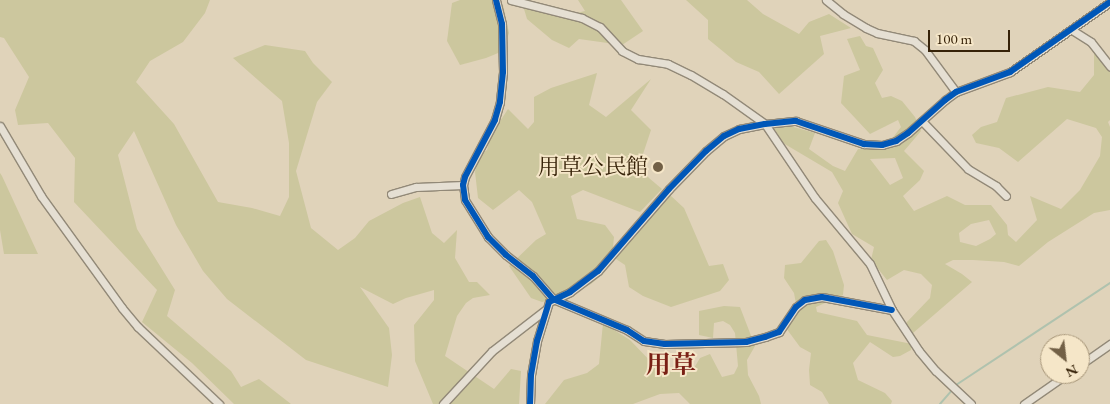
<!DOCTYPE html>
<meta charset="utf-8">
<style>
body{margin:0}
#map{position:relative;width:1110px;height:404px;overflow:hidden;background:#e0d3ba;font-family:"EB Garamond","Noto Serif JP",serif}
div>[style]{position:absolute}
.green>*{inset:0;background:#ccc79e}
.stream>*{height:2px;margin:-1px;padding:0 1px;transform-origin:1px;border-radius:1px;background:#afc2ae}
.roads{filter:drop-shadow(1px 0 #928978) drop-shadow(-1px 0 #928978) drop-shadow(0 1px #928978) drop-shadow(0 -1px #928978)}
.minor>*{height:7px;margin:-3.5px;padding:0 3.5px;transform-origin:3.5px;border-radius:3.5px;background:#e5dfd3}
.cycleway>*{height:6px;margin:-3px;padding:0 3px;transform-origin:3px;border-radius:3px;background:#0057b8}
.dots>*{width:14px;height:14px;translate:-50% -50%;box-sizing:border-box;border:2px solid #f5e6c8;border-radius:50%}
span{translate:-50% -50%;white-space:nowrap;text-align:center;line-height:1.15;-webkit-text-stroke:4px #f5e6c8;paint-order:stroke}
.poi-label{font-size:22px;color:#362208}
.right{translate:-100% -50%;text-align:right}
.quarter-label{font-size:25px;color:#7a1f14;font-weight:700}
.north{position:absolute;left:1040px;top:334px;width:50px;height:50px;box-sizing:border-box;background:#f5e6c8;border:1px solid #a9987b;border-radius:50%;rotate:151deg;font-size:14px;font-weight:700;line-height:20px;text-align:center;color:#362208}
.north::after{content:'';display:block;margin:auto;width:18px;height:22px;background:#726046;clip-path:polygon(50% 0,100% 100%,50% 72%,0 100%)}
.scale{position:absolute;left:928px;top:30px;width:82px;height:22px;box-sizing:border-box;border:2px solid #362208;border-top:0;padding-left:6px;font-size:15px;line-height:18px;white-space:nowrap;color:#362208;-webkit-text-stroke:4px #f5e6c8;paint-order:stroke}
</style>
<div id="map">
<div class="green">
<i style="clip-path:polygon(0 0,210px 0,205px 13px,183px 42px,150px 61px,136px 82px,174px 124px,218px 202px,252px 208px,280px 216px,289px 197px,289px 143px,282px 101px,233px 58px,265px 45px,305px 51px,313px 63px,332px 82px,317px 102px,296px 171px,311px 228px,338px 250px,355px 238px,369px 221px,403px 203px,420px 197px,432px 233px,444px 243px,457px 230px,455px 258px,469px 282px,477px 282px,490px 295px,473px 298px,466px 303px,457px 316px,445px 356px,494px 389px,511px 369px,521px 371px,519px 404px,433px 404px,415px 361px,414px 325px,434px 300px,434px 290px,406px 298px,393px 304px,360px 287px,389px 328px,392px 355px,388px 387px,306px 360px,227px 299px,203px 271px,176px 225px,134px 131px,118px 155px,137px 229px,175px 290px,167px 316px,231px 371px,241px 387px,259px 379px,291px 404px,234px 404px,192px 363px,142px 322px,157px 290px,74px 202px,75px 158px,48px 123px,18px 125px,15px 110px,29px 77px,4px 38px,0 37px)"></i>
<i style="clip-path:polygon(460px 0,493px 0,503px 5px,509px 33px,503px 51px,486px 58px,460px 65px,447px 41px,452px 3px)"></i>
<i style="clip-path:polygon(578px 0,621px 0,643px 31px,622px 45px,579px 39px,569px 48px,552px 40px,527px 19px,524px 9px,533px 8px,561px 17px,585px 11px)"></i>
<i style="clip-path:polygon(686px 0,747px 0,763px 14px,799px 34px,809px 22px,829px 14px,851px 28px,820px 36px,824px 54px,779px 94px,759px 72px,736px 62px,708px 39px,708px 20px)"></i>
<i style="clip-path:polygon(evenodd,860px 36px,866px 46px,873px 48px,883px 70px,875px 83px,882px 98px,891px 96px,902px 101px,915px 117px,921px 131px,904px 151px,924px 171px,920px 180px,903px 196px,914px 211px,947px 196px,965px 205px,991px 205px,1007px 225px,1008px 235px,1016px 242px,1037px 220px,1030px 196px,1061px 209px,1080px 190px,1100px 156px,1102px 137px,1096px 128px,1067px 119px,1018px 162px,999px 148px,976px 143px,972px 135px,981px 127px,997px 122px,1006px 98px,1048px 87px,1080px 92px,1094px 75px,1094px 52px,1097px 43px,1110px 60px,1110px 120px,1108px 122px,1110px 127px,1110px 210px,1094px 213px,1048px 242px,1019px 266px,1004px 262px,973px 260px,953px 260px,945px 264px,962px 274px,972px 282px,913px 333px,906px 323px,930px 298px,932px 285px,921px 274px,904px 270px,887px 280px,871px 260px,874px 247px,852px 234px,838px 203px,843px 191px,832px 172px,783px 143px,774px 128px,783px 124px,815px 133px,809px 149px,833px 166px,845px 171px,858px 149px,884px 149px,901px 127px,898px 120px,870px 134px,841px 103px,844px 76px,860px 70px,847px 39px,860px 36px,895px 158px,903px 178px,890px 185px,870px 159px,895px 158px,860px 36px,989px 220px,996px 234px,990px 239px,976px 246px,960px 242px,959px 233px,971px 224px,989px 220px)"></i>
<i style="clip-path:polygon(597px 73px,589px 105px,606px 117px,651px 79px,631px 110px,651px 130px,639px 166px,649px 178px,662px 189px,640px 212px,583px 190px,571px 196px,577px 219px,605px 225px,614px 237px,613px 247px,603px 274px,591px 284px,569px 295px,542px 302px,531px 298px,509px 266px,536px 240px,546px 234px,532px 202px,519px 190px,493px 210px,478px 198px,475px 172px,479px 156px,487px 150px,491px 135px,508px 109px,528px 129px,534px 122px,534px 97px,551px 88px)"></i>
<i style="clip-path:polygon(0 173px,2px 176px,38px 254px,4px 254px,0 230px)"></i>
<i style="clip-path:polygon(670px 195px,684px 208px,709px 266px,723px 264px,729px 280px,720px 291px,671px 307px,643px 296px,629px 287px,625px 265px,613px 257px)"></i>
<i style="clip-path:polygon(826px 240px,833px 251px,844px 285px,843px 295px,816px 307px,817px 312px,857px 321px,867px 335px,912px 344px,911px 350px,900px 356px,893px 357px,870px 342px,853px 363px,858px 380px,885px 393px,892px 401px,891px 404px,829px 404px,822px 392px,810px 385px,809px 370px,811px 353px,800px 347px,786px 328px,797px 309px,794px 293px,784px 278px,785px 265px,801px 263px,819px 241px)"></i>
<i style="clip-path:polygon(724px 306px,740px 307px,755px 346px,747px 360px,748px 375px,759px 396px,761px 404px,690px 404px,679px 393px,660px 394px,633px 404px,545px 404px,564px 380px,587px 373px,599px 364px,603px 323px,630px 340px,653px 364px,683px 372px,694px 368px,700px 358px,710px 354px,722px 377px,734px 374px,738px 366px,735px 333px,730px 325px,723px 321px,714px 323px,713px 338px,699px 335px,699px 311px)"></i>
</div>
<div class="stream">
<i style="left:956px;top:385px;width:185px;rotate:-33.5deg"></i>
<i style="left:940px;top:404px;width:20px;rotate:-49deg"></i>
</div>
<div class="roads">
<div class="minor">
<i style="left:496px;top:0;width:25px;rotate:76deg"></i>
<i style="left:502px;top:24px;width:48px;rotate:88.8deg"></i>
<i style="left:503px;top:72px;width:30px;rotate:96deg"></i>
<i style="left:500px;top:102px;width:19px;rotate:106deg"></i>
<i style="left:495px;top:120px;width:64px;rotate:117.8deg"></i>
<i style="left:465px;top:177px;width:8px;rotate:104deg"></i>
<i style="left:463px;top:185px;width:15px;rotate:82deg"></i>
<i style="left:465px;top:200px;width:44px;rotate:58.1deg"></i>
<i style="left:488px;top:237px;width:25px;rotate:45deg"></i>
<i style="left:506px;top:255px;width:34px;rotate:38deg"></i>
<i style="left:533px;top:276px;width:30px;rotate:49deg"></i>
<i style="left:553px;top:299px;width:80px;rotate:22.7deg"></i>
<i style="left:627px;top:330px;width:20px;rotate:33deg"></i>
<i style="left:644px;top:341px;width:21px;rotate:8deg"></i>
<i style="left:665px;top:344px;width:81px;rotate:-1.4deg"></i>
<i style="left:746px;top:342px;width:20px;rotate:-15deg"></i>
<i style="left:765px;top:337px;width:15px;rotate:-20deg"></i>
<i style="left:779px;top:332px;width:30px;rotate:-56deg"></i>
<i style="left:796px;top:307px;width:11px;rotate:-38deg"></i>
<i style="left:805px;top:300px;width:17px;rotate:-10deg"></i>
<i style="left:822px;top:297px;width:71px;rotate:10.5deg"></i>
<i style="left:511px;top:0;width:73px;rotate:14.2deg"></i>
<i style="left:582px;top:18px;width:20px;rotate:27deg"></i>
<i style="left:600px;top:27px;width:33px;rotate:47deg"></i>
<i style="left:622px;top:51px;width:18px;rotate:27deg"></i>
<i style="left:638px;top:59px;width:30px;rotate:9deg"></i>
<i style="left:668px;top:64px;width:25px;rotate:26deg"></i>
<i style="left:691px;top:75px;width:37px;rotate:31deg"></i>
<i style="left:723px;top:94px;width:52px;rotate:35.5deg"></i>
<i style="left:765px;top:124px;width:89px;rotate:56deg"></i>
<i style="left:815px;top:198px;width:86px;rotate:50.2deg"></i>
<i style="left:870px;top:264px;width:51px;rotate:64.4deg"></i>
<i style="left:892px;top:310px;width:49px;rotate:56.6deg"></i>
<i style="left:919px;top:351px;width:26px;rotate:50deg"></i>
<i style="left:936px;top:371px;width:48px;rotate:43.3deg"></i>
<i style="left:826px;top:0;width:22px;rotate:39deg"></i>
<i style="left:843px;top:14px;width:27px;rotate:31deg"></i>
<i style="left:866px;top:28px;width:12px;rotate:24deg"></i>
<i style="left:877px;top:33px;width:38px;rotate:12deg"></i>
<i style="left:914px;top:41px;width:14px;rotate:39deg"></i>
<i style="left:925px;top:50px;width:52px;rotate:53.6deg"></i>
<i style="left:1072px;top:30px;width:22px;rotate:32deg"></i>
<i style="left:1091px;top:42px;width:31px;rotate:52deg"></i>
<i style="left:922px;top:121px;width:66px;rotate:46.2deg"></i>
<i style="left:968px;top:169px;width:33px;rotate:31deg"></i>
<i style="left:996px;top:186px;width:14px;rotate:45deg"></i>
<i style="left:0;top:126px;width:81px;rotate:59.6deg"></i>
<i style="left:41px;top:196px;width:138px;rotate:54.1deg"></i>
<i style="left:122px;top:308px;width:25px;rotate:50deg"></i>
<i style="left:138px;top:327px;width:112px;rotate:43.5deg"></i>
<i style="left:391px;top:194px;width:26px;rotate:-16deg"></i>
<i style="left:416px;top:187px;width:47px;rotate:-2.4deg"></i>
<i style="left:1080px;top:365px;width:37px;rotate:-35deg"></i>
<i style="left:443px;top:404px;width:72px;rotate:-47.2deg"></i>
<i style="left:492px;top:351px;width:67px;rotate:-37.7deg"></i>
<i style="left:530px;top:404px;width:29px;rotate:-88deg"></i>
<i style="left:531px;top:375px;width:35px;rotate:-80deg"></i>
<i style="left:537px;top:341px;width:41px;rotate:-72.9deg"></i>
<i style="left:549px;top:302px;width:23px;rotate:-25deg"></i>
<i style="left:570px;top:292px;width:35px;rotate:-37deg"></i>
<i style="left:598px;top:271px;width:108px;rotate:-49.1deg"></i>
<i style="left:669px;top:189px;width:53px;rotate:-45.8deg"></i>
<i style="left:706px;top:151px;width:23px;rotate:-40deg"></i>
<i style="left:724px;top:136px;width:17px;rotate:-25deg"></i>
<i style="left:739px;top:129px;width:26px;rotate:-11deg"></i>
<i style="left:765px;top:124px;width:31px;rotate:-6deg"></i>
<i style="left:796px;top:121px;width:72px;rotate:18.7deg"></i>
<i style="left:864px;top:144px;width:18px;rotate:3deg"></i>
<i style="left:882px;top:145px;width:15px;rotate:-16deg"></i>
<i style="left:896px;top:141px;width:14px;rotate:-34deg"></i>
<i style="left:908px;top:133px;width:50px;rotate:-41.7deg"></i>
<i style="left:945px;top:100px;width:14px;rotate:-36deg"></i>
<i style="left:956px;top:92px;width:58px;rotate:-20.3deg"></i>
<i style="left:1010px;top:72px;width:122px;rotate:-35deg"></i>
<i style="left:1024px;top:404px;width:52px;rotate:-34.9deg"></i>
</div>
</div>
<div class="cycleway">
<i style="left:496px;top:0;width:25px;rotate:76deg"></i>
<i style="left:502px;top:24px;width:48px;rotate:88.8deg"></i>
<i style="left:503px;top:72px;width:30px;rotate:96deg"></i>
<i style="left:500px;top:102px;width:19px;rotate:106deg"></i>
<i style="left:495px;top:120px;width:64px;rotate:117.8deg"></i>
<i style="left:465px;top:177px;width:8px;rotate:104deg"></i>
<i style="left:463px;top:185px;width:15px;rotate:82deg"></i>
<i style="left:465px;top:200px;width:44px;rotate:58.1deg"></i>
<i style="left:488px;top:237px;width:25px;rotate:45deg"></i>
<i style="left:506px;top:255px;width:34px;rotate:38deg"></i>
<i style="left:533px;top:276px;width:30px;rotate:49deg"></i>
<i style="left:553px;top:299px;width:80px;rotate:22.7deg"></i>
<i style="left:627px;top:330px;width:20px;rotate:33deg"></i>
<i style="left:644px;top:341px;width:21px;rotate:8deg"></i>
<i style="left:665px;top:344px;width:81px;rotate:-1.4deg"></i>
<i style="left:746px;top:342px;width:20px;rotate:-15deg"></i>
<i style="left:765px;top:337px;width:15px;rotate:-20deg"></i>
<i style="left:779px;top:332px;width:30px;rotate:-56deg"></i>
<i style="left:796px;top:307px;width:11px;rotate:-38deg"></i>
<i style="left:805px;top:300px;width:17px;rotate:-10deg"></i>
<i style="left:822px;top:297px;width:71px;rotate:10.5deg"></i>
<i style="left:530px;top:404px;width:29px;rotate:-88deg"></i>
<i style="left:531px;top:375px;width:35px;rotate:-80deg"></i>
<i style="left:537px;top:341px;width:41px;rotate:-72.9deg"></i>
<i style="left:549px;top:302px;width:23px;rotate:-25deg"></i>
<i style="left:570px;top:292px;width:35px;rotate:-37deg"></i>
<i style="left:598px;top:271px;width:108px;rotate:-49.1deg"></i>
<i style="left:669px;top:189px;width:53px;rotate:-45.8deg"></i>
<i style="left:706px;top:151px;width:23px;rotate:-40deg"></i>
<i style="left:724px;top:136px;width:17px;rotate:-25deg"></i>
<i style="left:739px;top:129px;width:26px;rotate:-11deg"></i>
<i style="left:765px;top:124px;width:31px;rotate:-6deg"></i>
<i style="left:796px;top:121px;width:72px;rotate:18.7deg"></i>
<i style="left:864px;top:144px;width:18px;rotate:3deg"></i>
<i style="left:882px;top:145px;width:15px;rotate:-16deg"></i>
<i style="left:896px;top:141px;width:14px;rotate:-34deg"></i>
<i style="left:908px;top:133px;width:50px;rotate:-41.7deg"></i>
<i style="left:945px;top:100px;width:14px;rotate:-36deg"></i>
<i style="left:956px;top:92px;width:58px;rotate:-20.3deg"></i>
<i style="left:1010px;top:72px;width:122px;rotate:-35deg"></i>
</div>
<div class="dots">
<i style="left:658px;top:167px;background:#726046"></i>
</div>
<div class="poi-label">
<span class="right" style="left:648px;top:167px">用草公民館</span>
</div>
<div class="quarter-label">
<span style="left:671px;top:364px">用草</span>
</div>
<div class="north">N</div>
<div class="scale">100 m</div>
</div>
